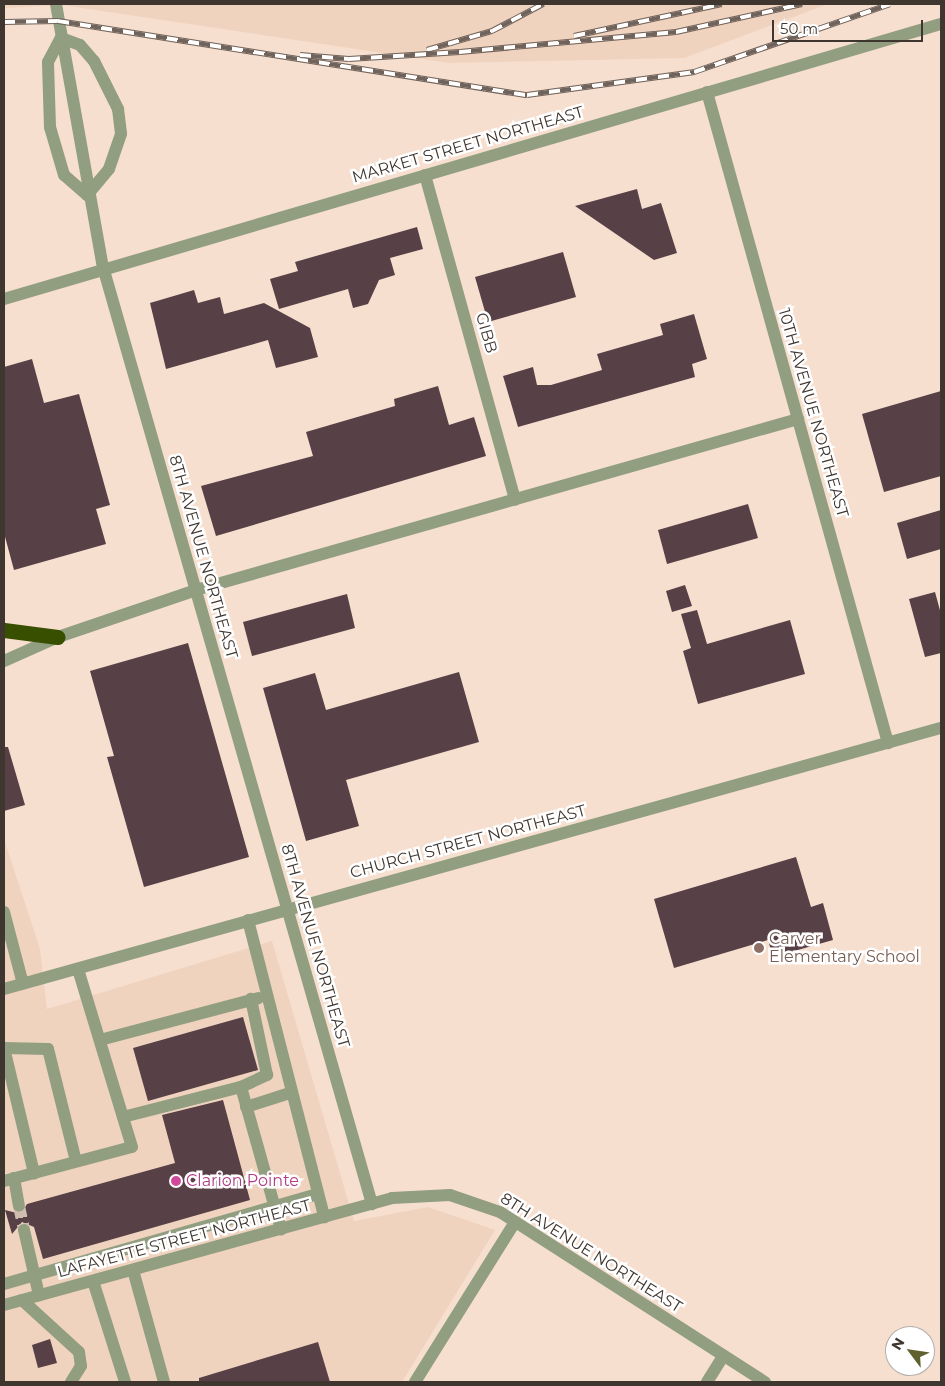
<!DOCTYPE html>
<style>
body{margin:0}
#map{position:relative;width:945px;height:1386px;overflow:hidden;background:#f6dfcf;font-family:Montserrat,sans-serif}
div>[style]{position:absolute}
.built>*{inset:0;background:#f0d3bf}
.building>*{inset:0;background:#574147}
.minor-tunnel>*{height:12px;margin-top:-6px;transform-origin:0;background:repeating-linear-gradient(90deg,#d1bdaf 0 12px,transparent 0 18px)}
.minor>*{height:12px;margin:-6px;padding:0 6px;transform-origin:6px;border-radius:6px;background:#919e80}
.highway>*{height:15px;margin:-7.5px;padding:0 7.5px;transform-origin:7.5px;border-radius:7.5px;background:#384f00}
.rail>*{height:5.5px;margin-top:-2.75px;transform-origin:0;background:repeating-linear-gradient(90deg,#fff 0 11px,#70635b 0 22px);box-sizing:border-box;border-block:1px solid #70635b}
.dots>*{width:14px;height:14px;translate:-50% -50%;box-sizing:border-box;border:2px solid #fff;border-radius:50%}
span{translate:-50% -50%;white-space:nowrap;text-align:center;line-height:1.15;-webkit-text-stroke:5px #fff;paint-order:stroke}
.street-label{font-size:16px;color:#3f3630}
.education-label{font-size:16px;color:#785e54}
.left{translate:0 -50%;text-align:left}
.hotel-label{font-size:16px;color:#b23c85}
.frame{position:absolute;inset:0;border:5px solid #3f3630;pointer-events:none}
.north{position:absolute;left:885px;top:1326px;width:50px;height:50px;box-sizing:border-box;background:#fff;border:1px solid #b2afac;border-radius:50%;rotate:301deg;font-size:14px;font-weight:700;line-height:20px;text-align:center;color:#3f3630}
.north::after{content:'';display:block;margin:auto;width:18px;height:22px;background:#60612e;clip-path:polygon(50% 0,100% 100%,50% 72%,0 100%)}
.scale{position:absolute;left:772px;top:20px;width:151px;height:22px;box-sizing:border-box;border:2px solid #3f3630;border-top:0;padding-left:6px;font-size:15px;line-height:18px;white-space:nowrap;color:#3f3630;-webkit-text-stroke:4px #fff;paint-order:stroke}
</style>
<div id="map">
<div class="built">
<i style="clip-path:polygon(4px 4px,828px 4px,684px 58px,449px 63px,62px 5px,4px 8px)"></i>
<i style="clip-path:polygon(4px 839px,40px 949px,47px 1009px,272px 941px,354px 1221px,428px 1207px,495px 1230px,402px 1382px,4px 1382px)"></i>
</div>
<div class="building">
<i style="clip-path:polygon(637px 189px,642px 209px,661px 203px,677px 253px,654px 260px,575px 206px)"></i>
<i style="clip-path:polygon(417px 227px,423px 249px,390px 258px,395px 275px,379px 280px,368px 304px,353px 308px,348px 289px,279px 309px,270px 279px,298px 271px,295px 262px)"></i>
<i style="clip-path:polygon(563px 252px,576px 297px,488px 322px,475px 277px)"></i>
<i style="clip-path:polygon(194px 290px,198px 303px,220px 297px,224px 314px,264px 303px,310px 328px,318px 357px,276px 368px,268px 340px,166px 369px,150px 303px)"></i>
<i style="clip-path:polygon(694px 314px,707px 359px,692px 364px,695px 377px,518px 427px,503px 376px,533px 367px,537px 385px,551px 385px,602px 370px,597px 354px,663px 335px,660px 324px)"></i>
<i style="clip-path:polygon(32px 359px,44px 403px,79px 394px,110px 505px,96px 509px,106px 544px,14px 570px,4px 533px,4px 367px)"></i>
<i style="clip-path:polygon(438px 386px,449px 425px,474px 417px,486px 456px,216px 536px,201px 486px,313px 456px,306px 432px,395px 406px,394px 399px)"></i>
<i style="clip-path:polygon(941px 391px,941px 476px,884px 492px,862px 414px)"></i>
<i style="clip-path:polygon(748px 504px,758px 538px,667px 564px,658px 530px)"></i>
<i style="clip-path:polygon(941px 510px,941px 549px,907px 559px,897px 523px)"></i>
<i style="clip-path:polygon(685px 585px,692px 606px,672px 612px,666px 591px)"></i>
<i style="clip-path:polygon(935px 592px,941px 614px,941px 653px,925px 657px,909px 599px)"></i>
<i style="clip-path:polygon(347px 594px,355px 628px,252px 656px,243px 622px)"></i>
<i style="clip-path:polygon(697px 610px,707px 644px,790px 620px,805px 674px,698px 704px,683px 651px,691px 648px,681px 614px)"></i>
<i style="clip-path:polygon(188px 643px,249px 857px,144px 887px,107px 757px,114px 756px,90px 671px)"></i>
<i style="clip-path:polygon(459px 672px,479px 742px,346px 780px,359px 826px,306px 841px,263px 688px,315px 673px,326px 710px)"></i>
<i style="clip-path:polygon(4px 747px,8px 747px,25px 805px,4px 811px)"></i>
<i style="clip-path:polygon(796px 857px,811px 907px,823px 903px,833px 940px,773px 957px,768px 940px,674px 968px,654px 899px)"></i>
<i style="clip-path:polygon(243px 1017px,258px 1070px,148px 1101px,133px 1048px)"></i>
<i style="clip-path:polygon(223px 1100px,250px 1200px,43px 1259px,34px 1227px,22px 1222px,12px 1234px,5px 1210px,21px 1214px,27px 1204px,175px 1163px,162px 1115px)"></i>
<i style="clip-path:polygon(50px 1339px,57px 1363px,38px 1368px,32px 1345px)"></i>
<i style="clip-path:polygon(318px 1342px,330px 1382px,199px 1382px,199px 1378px)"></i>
</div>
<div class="minor-tunnel">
<i style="left:19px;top:1206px;width:25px;rotate:78deg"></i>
</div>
<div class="minor">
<i style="left:56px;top:4px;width:267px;rotate:79.9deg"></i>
<i style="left:103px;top:267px;width:975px;rotate:73.98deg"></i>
<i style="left:61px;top:38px;width:20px;rotate:20deg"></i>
<i style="left:80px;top:45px;width:21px;rotate:49deg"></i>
<i style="left:94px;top:61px;width:54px;rotate:63.4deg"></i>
<i style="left:118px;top:109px;width:25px;rotate:83deg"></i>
<i style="left:121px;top:134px;width:37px;rotate:109deg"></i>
<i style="left:109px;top:169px;width:34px;rotate:130deg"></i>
<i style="left:87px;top:195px;width:30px;rotate:-139deg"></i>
<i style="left:64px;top:175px;width:50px;rotate:-106.3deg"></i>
<i style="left:50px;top:127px;width:65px;rotate:-91.8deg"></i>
<i style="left:48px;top:62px;width:27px;rotate:-62deg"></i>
<i style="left:707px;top:92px;width:676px;rotate:74.46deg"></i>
<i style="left:425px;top:175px;width:337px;rotate:74.5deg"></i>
<i style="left:4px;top:299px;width:977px;rotate:-16.36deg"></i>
<i style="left:4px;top:661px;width:59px;rotate:-24deg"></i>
<i style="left:58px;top:637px;width:146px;rotate:-18.8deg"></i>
<i style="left:196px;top:590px;width:626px;rotate:-15.86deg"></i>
<i style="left:4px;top:912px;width:74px;rotate:75.2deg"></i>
<i style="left:248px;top:920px;width:307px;rotate:75.6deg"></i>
<i style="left:4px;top:989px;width:973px;rotate:-15.57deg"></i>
<i style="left:100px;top:1040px;width:164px;rotate:-14.8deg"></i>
<i style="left:4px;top:1048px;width:44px;rotate:1.3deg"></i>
<i style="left:48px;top:1049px;width:115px;rotate:76deg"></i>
<i style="left:4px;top:1048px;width:129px;rotate:76.5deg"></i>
<i style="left:241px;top:1087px;width:148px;rotate:74.3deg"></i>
<i style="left:246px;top:1107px;width:46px;rotate:-17.7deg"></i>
<i style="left:123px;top:1117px;width:122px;rotate:-14.3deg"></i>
<i style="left:241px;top:1087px;width:29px;rotate:-25deg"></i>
<i style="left:267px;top:1075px;width:78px;rotate:-101.9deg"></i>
<i style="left:14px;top:1178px;width:28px;rotate:80deg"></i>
<i style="left:4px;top:1181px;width:132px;rotate:-14.9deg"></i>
<i style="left:132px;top:1147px;width:186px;rotate:-106.9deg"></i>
<i style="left:24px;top:1230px;width:67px;rotate:77deg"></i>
<i style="left:133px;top:1270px;width:116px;rotate:74.5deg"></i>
<i style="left:93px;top:1281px;width:106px;rotate:72.4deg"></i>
<i style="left:4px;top:1284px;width:326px;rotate:-16deg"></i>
<i style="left:22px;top:1300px;width:77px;rotate:42.4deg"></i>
<i style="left:79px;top:1352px;width:14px;rotate:82deg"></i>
<i style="left:81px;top:1366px;width:19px;rotate:122deg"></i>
<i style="left:4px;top:1305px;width:402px;rotate:-15.4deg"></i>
<i style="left:392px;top:1198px;width:58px;rotate:-3deg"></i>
<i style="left:450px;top:1195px;width:53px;rotate:18.8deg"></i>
<i style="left:500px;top:1212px;width:315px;rotate:32.7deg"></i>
<i style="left:415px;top:1382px;width:189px;rotate:-58deg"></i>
<i style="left:707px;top:1382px;width:31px;rotate:-58deg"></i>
</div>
<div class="highway">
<i style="left:4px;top:630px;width:54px;rotate:7.4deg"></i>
</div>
<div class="rail">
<i style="left:4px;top:22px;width:54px;rotate:-1.1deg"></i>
<i style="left:58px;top:21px;width:475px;rotate:9deg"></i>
<i style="left:527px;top:95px;width:169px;rotate:-7.8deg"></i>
<i style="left:694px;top:72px;width:207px;rotate:-19.1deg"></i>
<i style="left:574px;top:36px;width:151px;rotate:-12.2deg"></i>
<i style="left:427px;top:50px;width:68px;rotate:-16.3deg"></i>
<i style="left:492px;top:31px;width:58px;rotate:-27.9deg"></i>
<i style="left:300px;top:55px;width:49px;rotate:4.7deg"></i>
<i style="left:349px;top:59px;width:111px;rotate:-3.6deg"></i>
<i style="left:460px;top:52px;width:217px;rotate:-5.3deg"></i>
<i style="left:676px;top:32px;width:129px;rotate:-12.5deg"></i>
</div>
<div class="dots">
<i style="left:759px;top:948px;background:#8d6e63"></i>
<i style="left:176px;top:1181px;background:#d1479c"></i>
</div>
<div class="street-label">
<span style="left:468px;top:145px;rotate:-16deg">MARKET STREET NORTHEAST</span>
<span style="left:486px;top:333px;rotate:74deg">GIBB</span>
<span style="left:813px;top:413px;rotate:74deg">10TH AVENUE NORTHEAST</span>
<span style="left:203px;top:557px;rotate:74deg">8TH AVENUE NORTHEAST</span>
<span style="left:468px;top:842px;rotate:-15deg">CHURCH STREET NORTHEAST</span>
<span style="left:315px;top:946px;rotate:74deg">8TH AVENUE NORTHEAST</span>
<span style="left:184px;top:1239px;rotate:-15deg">LAFAYETTE STREET NORTHEAST</span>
<span style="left:591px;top:1253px;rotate:32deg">8TH AVENUE NORTHEAST</span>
</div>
<div class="education-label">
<span class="left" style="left:769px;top:948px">Carver<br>Elementary School</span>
</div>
<div class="hotel-label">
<span class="left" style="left:186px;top:1181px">Clarion Pointe</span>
</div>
<div class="frame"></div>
<div class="north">N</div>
<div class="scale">50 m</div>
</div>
